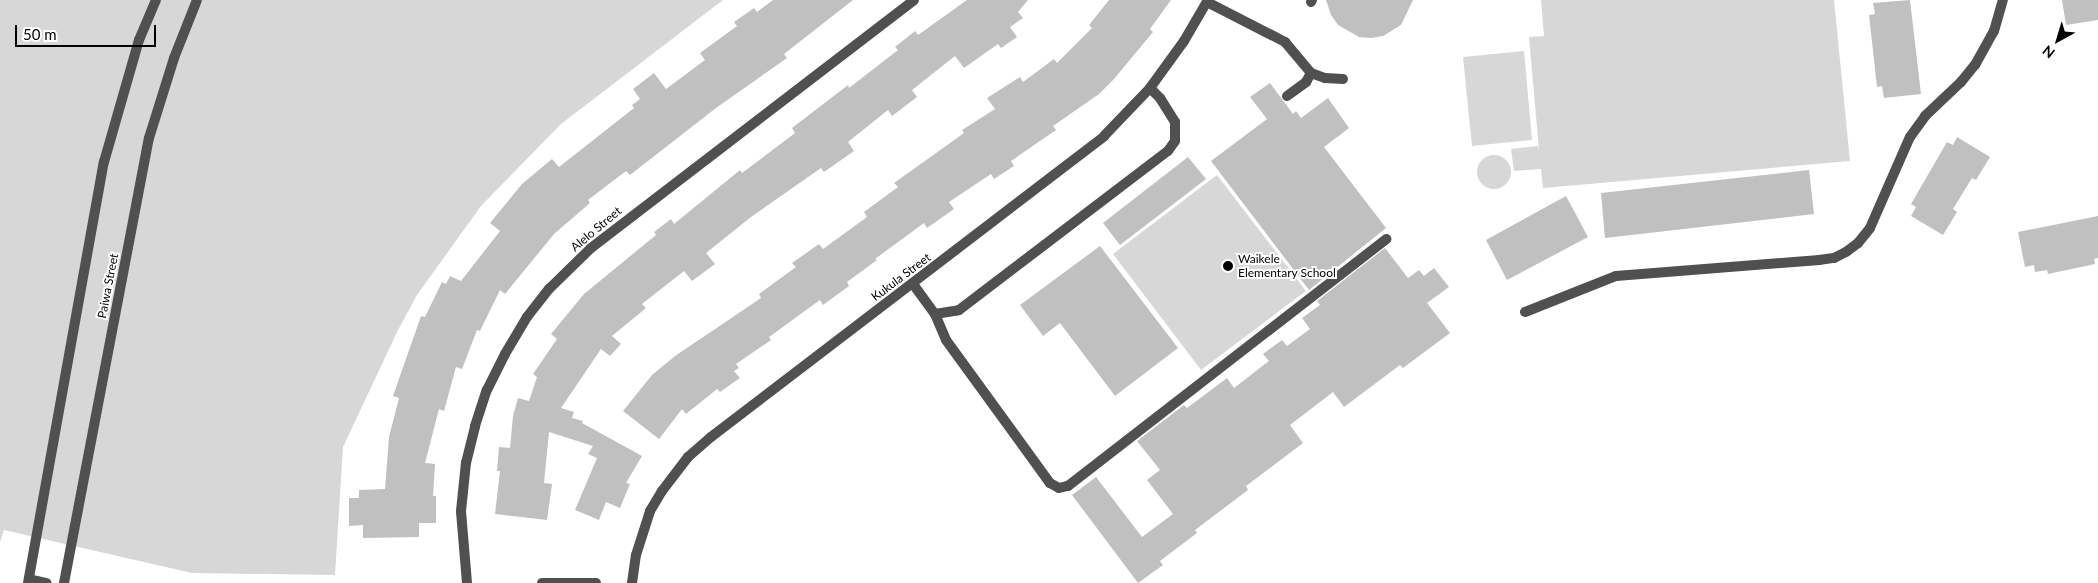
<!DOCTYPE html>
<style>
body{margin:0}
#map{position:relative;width:2098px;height:583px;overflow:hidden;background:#fff;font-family:Lato,sans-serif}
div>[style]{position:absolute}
.green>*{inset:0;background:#d7d7d7}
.round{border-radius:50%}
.building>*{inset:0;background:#c0c0c0}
.service>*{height:10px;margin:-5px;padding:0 5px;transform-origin:5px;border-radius:5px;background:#505050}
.minor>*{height:10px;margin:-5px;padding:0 5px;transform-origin:5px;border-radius:5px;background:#505050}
.tertiary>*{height:10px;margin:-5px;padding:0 5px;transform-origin:5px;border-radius:5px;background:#505050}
.dots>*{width:14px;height:14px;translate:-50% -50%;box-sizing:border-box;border:2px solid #fff;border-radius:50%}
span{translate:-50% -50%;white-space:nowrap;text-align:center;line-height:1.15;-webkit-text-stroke:4px #fff;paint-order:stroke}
.street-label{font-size:12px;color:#000}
.poi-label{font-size:12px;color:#000}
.left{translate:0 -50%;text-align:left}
.north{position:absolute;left:2033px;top:15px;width:50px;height:50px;-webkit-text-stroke:4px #fff;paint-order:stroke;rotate:219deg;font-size:14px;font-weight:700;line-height:20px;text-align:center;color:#000}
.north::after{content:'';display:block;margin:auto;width:18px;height:22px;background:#000;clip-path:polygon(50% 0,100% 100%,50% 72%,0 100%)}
.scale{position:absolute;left:15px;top:25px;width:141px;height:22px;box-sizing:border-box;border:2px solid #000;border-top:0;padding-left:6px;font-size:15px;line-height:18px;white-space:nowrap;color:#000;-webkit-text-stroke:4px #fff;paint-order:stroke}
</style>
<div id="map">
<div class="green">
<i style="clip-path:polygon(0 0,723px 0,561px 124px,481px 206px,417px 295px,398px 330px,343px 447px,335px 575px,192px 573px,4px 530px,0 542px)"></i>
<i style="clip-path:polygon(1541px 0,1834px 0,1850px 161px,1543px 188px,1541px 169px,1514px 171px,1511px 149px,1538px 146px,1539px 150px,1529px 37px,1544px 36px)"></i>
<i style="clip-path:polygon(1524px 51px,1532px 140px,1472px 146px,1463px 57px)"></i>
<i class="round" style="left:1477px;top:155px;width:34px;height:34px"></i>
<i style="clip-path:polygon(1217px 175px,1306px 291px,1201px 370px,1113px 254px)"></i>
</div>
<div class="building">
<i style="clip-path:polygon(773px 0,853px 0,784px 54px,787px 58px,716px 108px,630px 175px,626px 171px,588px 200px,590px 203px,554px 234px,505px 294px,500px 290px,480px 331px,477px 330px,462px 369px,456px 367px,444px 411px,439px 409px,425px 463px,435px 464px,433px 496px,436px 496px,436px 523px,419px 523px,419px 537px,363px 538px,363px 525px,349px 526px,349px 498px,359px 498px,359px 490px,385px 489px,389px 437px,399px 398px,393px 396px,421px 316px,425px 317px,442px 282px,446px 284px,450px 276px,461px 281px,500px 231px,490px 223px,522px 184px,552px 159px,559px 167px,634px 108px,632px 105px,640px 99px,633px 89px,654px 73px,666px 89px,705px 60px,700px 53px,737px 26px,734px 22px,754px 8px,757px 12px)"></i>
<i style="clip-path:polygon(967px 0,1028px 0,1018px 12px,1023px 18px,1010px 27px,1017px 37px,1001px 48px,998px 44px,964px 68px,955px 56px,912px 90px,917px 97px,892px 116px,888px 110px,848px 142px,854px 151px,824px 172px,821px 168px,751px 217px,706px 253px,715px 264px,692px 281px,684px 271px,642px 304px,646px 308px,612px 336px,621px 344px,610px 356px,601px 349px,561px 408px,574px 412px,572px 418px,583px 421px,582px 423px,642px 456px,626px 483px,630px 484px,620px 508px,606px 502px,599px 520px,575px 510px,597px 458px,588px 454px,593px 446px,549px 432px,544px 483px,552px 484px,547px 520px,495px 514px,500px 471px,497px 471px,499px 447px,510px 448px,513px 416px,518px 398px,529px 401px,537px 377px,533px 374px,557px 339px,551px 334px,584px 294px,656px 235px,654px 232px,671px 219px,674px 224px,740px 170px,742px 173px,795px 133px,792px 128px,848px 85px,849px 88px,898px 50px,895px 47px,915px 31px,918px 35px)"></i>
<i style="clip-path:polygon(1109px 0,1171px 0,1150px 29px,1153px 32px,1114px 79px,1099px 94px,1053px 126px,1056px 130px,1011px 161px,1014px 166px,994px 179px,991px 174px,949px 202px,954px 209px,927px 228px,924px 223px,875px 259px,877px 260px,847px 282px,849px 286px,823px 305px,820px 300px,769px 337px,771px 340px,736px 364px,739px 368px,734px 371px,740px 378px,720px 392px,717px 389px,686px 414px,682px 409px,659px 439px,623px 411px,652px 375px,675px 356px,761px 298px,759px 294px,796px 267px,792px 263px,819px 244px,823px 249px,867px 217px,864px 212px,898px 187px,894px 183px,964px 133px,962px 130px,995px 109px,987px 98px,1020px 77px,1023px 82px,1054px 59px,1057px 63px,1092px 28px,1089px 25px)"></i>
<i style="clip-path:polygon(1326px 0,1413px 0,1401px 25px,1383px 36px,1371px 38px,1359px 37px,1338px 25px,1331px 15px)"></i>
<i style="clip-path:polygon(1910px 0,1921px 94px,1884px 98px,1882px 86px,1877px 87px,1869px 15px,1875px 14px,1873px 3px)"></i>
<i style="clip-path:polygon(2062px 0,2098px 0,2098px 20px,2066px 25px)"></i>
<i style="clip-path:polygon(1270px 83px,1293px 114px,1296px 111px,1301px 118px,1328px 98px,1349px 128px,1324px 147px,1386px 228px,1309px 290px,1211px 161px,1267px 119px,1250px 97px)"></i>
<i style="clip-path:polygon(1957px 137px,1990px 157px,1976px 180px,1972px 178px,1953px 209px,1957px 212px,1943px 235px,1911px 216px,1916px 207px,1911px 204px,1947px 142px,1953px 145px)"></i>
<i style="clip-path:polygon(1188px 157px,1206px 179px,1120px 245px,1103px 223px)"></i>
<i style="clip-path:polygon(1809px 170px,1814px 214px,1605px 238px,1601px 193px)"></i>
<i style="clip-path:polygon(1566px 196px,1588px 237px,1507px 280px,1486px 240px)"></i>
<i style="clip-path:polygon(2098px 216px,2098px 258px,2094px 259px,2095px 264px,2048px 274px,2047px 270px,2035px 272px,2034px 265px,2025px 267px,2018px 232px)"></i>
<i style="clip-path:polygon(1100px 246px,1178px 348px,1115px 396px,1060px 323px,1043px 336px,1020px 305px)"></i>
<i style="clip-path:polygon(1385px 248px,1408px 278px,1419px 270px,1424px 276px,1434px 268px,1449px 287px,1427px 303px,1450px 333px,1403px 368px,1400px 365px,1344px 407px,1333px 392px,1290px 425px,1303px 443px,1246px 486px,1248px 490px,1195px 530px,1197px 533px,1160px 561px,1163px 565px,1138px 583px,1072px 495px,1096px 477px,1142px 537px,1173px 514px,1147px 480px,1160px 470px,1137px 441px,1184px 405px,1187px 408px,1227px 378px,1234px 388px,1269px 361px,1263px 354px,1282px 340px,1287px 346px,1310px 329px,1302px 318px,1320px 305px,1317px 301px)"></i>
</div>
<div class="service">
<i style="left:1207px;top:2px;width:88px;rotate:27.1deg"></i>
<i style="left:1285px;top:42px;width:40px;rotate:50deg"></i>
<i style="left:1311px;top:73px;width:15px;rotate:20deg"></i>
<i style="left:1325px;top:78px;width:18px;rotate:3deg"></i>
<i style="left:1311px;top:2px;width:2px;rotate:-63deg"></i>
<i style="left:1287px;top:96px;width:24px;rotate:-36deg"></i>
<i style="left:1306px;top:82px;width:10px;rotate:-61deg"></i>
<i style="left:913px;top:284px;width:37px;rotate:54deg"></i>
<i style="left:935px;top:314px;width:24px;rotate:-9deg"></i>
<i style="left:959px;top:310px;width:263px;rotate:-37.3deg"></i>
<i style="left:1168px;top:151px;width:12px;rotate:-55deg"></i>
<i style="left:1175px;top:141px;width:19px;rotate:-90deg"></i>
<i style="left:1175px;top:122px;width:28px;rotate:-122deg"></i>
<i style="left:1160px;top:98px;width:14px;rotate:-135deg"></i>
<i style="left:1525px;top:312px;width:98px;rotate:-21.6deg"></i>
<i style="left:1616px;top:276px;width:204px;rotate:-4.5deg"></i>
<i style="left:1819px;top:260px;width:15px;rotate:-8deg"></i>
<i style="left:1834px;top:258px;width:13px;rotate:-27deg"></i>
<i style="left:1846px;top:252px;width:15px;rotate:-37deg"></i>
<i style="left:1858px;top:243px;width:19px;rotate:-51deg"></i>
<i style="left:1870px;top:228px;width:99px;rotate:-66.3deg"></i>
<i style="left:1910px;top:137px;width:26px;rotate:-54deg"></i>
<i style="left:1925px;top:116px;width:50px;rotate:-43.4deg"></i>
<i style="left:1961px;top:82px;width:22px;rotate:-51deg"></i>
<i style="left:1975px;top:65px;width:39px;rotate:-61deg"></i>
<i style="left:1994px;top:31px;width:32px;rotate:-74deg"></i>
<i style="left:935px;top:314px;width:28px;rotate:67deg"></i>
<i style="left:946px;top:340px;width:177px;rotate:54deg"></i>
<i style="left:1050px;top:483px;width:10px;rotate:29deg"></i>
<i style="left:1059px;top:488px;width:9px;rotate:-13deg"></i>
<i style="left:1068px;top:486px;width:403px;rotate:-37.8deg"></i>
</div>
<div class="minor">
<i style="left:29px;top:579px;width:18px;rotate:13deg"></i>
<i style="left:467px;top:583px;width:72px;rotate:-94.8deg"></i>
<i style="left:461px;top:511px;width:48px;rotate:-84.1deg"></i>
<i style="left:466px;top:463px;width:38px;rotate:-76deg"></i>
<i style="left:475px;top:426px;width:38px;rotate:-72deg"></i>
<i style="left:487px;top:390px;width:40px;rotate:-63.4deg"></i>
<i style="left:505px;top:354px;width:43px;rotate:-59.3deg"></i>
<i style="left:527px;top:317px;width:36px;rotate:-52deg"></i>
<i style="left:549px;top:289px;width:59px;rotate:-44.3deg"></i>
<i style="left:591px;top:248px;width:407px;rotate:-37.5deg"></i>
<i style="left:542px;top:583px;width:54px"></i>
<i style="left:632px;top:583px;width:28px;rotate:-82deg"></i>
<i style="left:636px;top:555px;width:46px;rotate:-72.3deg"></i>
<i style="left:650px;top:511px;width:23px;rotate:-59deg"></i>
<i style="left:662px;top:491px;width:43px;rotate:-52.6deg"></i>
<i style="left:688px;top:457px;width:30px;rotate:-41deg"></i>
<i style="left:711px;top:437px;width:495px;rotate:-37.4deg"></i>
<i style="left:1104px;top:136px;width:66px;rotate:-46.2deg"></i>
<i style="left:1150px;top:88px;width:58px;rotate:-54.1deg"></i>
<i style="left:1184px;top:41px;width:48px;rotate:-59.7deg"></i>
</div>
<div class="tertiary">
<i style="left:28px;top:583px;width:428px;rotate:-79.8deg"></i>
<i style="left:104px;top:162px;width:127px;rotate:-74deg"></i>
<i style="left:139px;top:40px;width:43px;rotate:-67deg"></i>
<i style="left:64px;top:583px;width:453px;rotate:-79.2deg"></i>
<i style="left:149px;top:138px;width:84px;rotate:-72.6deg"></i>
<i style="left:174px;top:58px;width:62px;rotate:-68.4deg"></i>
</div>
<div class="dots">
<i style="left:1228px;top:266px;background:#000"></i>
</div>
<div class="street-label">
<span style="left:596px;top:229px;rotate:-40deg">Alelo Street</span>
<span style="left:901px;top:277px;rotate:-37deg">Kukula Street</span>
<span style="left:108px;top:286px;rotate:-79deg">Paiwa Street</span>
</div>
<div class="poi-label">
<span class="left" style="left:1238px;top:266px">Waikele<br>Elementary School</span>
</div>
<div class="north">N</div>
<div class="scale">50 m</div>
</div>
